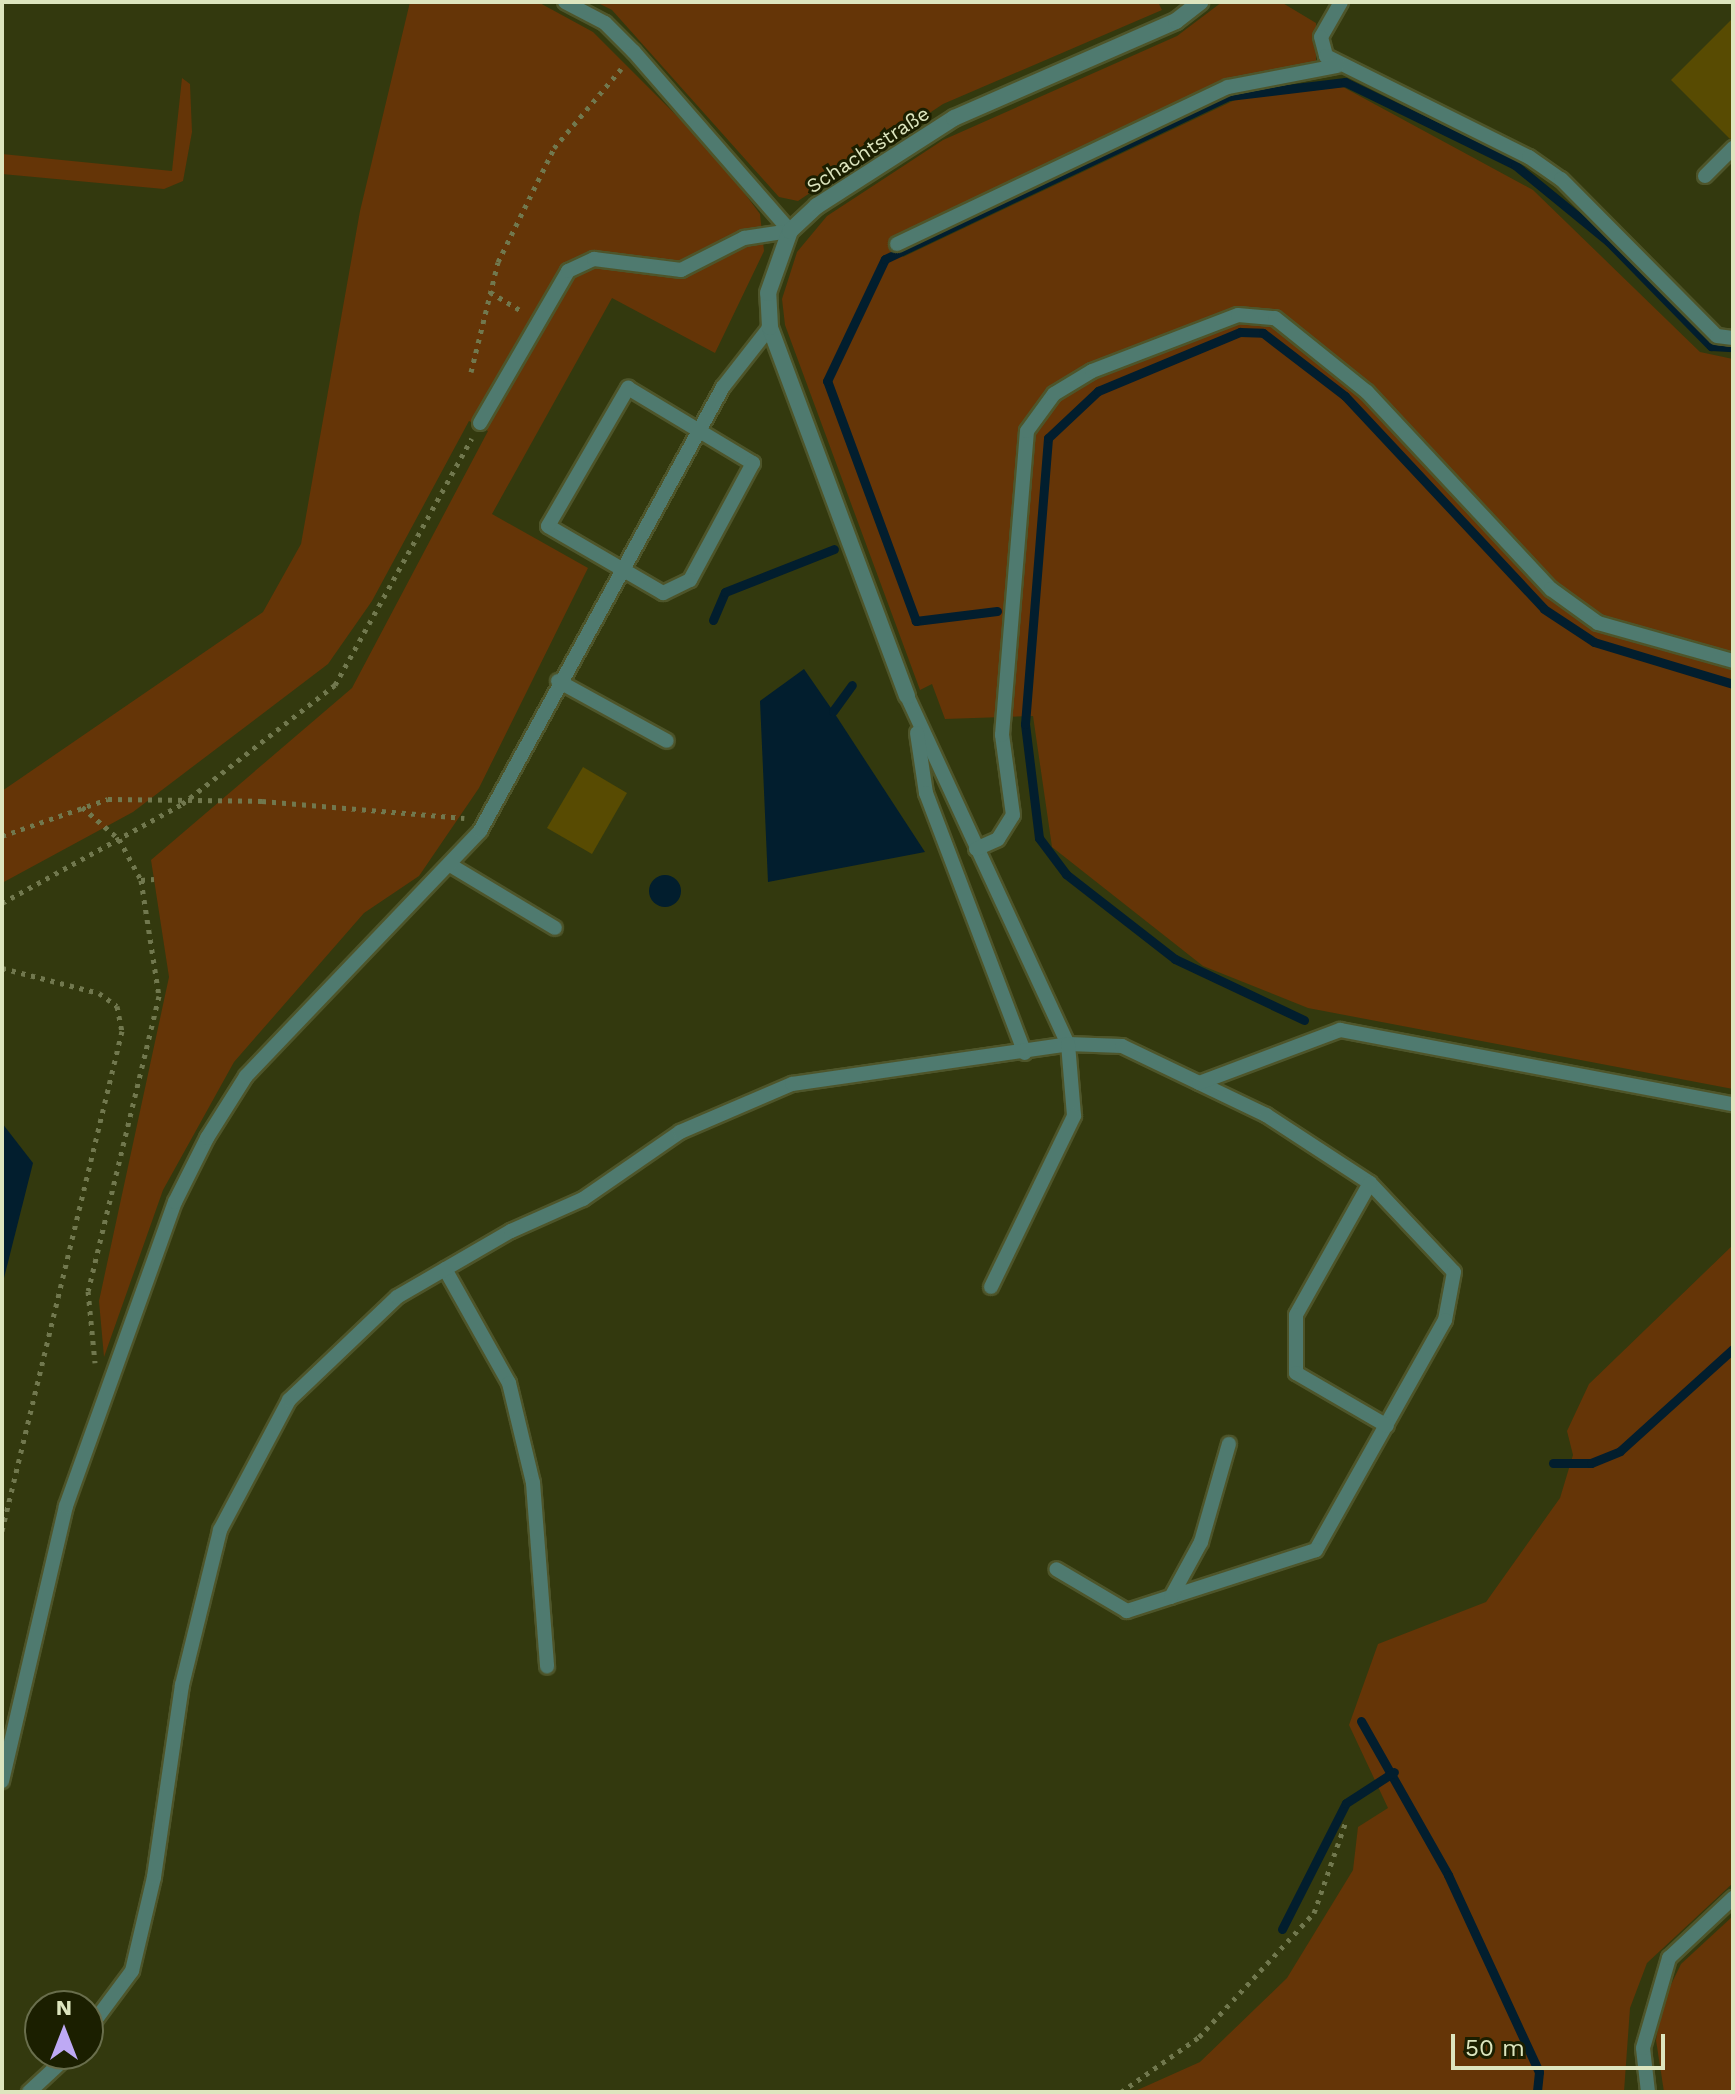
<!DOCTYPE html>
<meta charset="utf-8">
<style>
body{margin:0}
#map{position:relative;width:1735px;height:2094px;overflow:hidden;background:#33390e;font-family:"Work Sans",sans-serif}
div>[style]{position:absolute}
.green>*{inset:0;background:#653507}
.water>*{inset:0;background:#021e2e}
.round{border-radius:50%}
.stream>*{height:9px;margin:-4.5px;padding:0 4.5px;transform-origin:4.5px;border-radius:4.5px;background:#021e2e}
.building>*{inset:0;background:#584b02}
.path>*{height:5px;margin-top:-2.5px;transform-origin:0;background:repeating-linear-gradient(90deg,#71784e 0 4px,transparent 0 10px)}
.roads{filter:drop-shadow(2px 0 #4e552a) drop-shadow(-2px 0 #4e552a) drop-shadow(0 2px #4e552a) drop-shadow(0 -2px #4e552a)}
.lane>*{height:14px;margin:-7px;padding:0 7px;transform-origin:7px;border-radius:7px;background:#4f7a6f}
.street>*{height:16px;margin:-8px;padding:0 8px;transform-origin:8px;border-radius:8px;background:#4f7a6f}
span{translate:-50% -50%;white-space:nowrap;text-align:center;line-height:1.15;-webkit-text-stroke:6px #1b1f00;paint-order:stroke}
.street-label{font-size:20px;color:#dde5be}
.frame{position:absolute;inset:0;border:4px solid #dde5be;pointer-events:none}
.north{position:absolute;left:24px;top:1990px;width:80px;height:80px;box-sizing:border-box;background:#1b1f00;border:2px solid #696e4c;border-radius:50%;rotate:0deg;font-size:22px;font-weight:700;line-height:32px;text-align:center;color:#dde5be}
.north::after{content:'';display:block;margin:auto;width:28px;height:36px;background:#bea9f4;clip-path:polygon(50% 0,100% 100%,50% 72%,0 100%)}
.scale{position:absolute;left:1451px;top:2034px;width:214px;height:36px;box-sizing:border-box;border:4px solid #dde5be;border-top:0;padding-left:10px;font-size:24px;line-height:28px;white-space:nowrap;color:#dde5be;-webkit-text-stroke:6px #1b1f00;paint-order:stroke}
</style>
<div id="map">
<div class="green">
<i style="clip-path:polygon(410px 2px,538px 2px,593px 32px,716px 155px,760px 214px,764px 251px,715px 353px,612px 298px,492px 514px,588px 568px,479px 788px,419px 876px,364px 913px,234px 1062px,163px 1190px,104px 1357px,99px 1301px,169px 977px,151px 860px,352px 688px,488px 431px,469px 421px,372px 601px,328px 664px,133px 812px,2px 883px,2px 791px,263px 612px,301px 544px,360px 211px)"></i>
<i style="clip-path:polygon(596px 2px,1158px 2px,1162px 10px,943px 104px,798px 201px,779px 197px,612px 10px)"></i>
<i style="clip-path:polygon(1222px 2px,1281px 2px,1316px 23px,1316px 66px,1224px 79px,895px 238px,903px 257px,1237px 99px,1343px 87px,1533px 190px,1700px 352px,1733px 359px,1733px 1089px,1308px 1008px,1203px 966px,1052px 847px,1033px 716px,945px 719px,932px 684px,920px 690px,785px 325px,782px 299px,797px 252px,827px 216px,943px 140px,1177px 36px)"></i>
<i style="clip-path:polygon(182px 78px,190px 84px,192px 132px,183px 181px,164px 189px,2px 174px,2px 154px,172px 171px)"></i>
<i style="clip-path:polygon(1733px 1245px,1733px 1883px,1647px 1963px,1630px 2008px,1624px 2092px,1133px 2092px,1200px 2062px,1287px 1978px,1353px 1870px,1358px 1827px,1388px 1808px,1349px 1725px,1378px 1644px,1486px 1602px,1560px 1498px,1573px 1455px,1567px 1431px,1589px 1384px)"></i>
<i style="clip-path:polygon(1733px 1916px,1733px 2092px,1664px 2092px,1656px 2040px,1662px 2003px,1681px 1964px)"></i>
</div>
<div class="water">
<i style="clip-path:polygon(804px 669px,833px 711px,925px 852px,768px 882px,760px 701px)"></i>
<i class="round" style="left:649px;top:875px;width:32px;height:32px"></i>
<i style="clip-path:polygon(2px 1123px,33px 1163px,2px 1286px)"></i>
</div>
<div class="stream">
<i style="left:997px;top:611px;width:82px;rotate:173deg"></i>
<i style="left:916px;top:621px;width:256px;rotate:-110.3deg"></i>
<i style="left:827px;top:381px;width:135px;rotate:-64.6deg"></i>
<i style="left:885px;top:259px;width:381px;rotate:-25.4deg"></i>
<i style="left:1229px;top:96px;width:117px;rotate:-6.9deg"></i>
<i style="left:1345px;top:82px;width:189px;rotate:26deg"></i>
<i style="left:1515px;top:165px;width:122px;rotate:39.3deg"></i>
<i style="left:1609px;top:242px;width:146px;rotate:45.6deg"></i>
<i style="left:1711px;top:346px;width:22px;rotate:3deg"></i>
<i style="left:713px;top:620px;width:30px;rotate:-67deg"></i>
<i style="left:725px;top:592px;width:117px;rotate:-21.5deg"></i>
<i style="left:833px;top:711px;width:32px;rotate:-54deg"></i>
<i style="left:1304px;top:1020px;width:143px;rotate:-154.7deg"></i>
<i style="left:1175px;top:959px;width:138px;rotate:-142.1deg"></i>
<i style="left:1066px;top:874px;width:45px;rotate:-126.9deg"></i>
<i style="left:1039px;top:838px;width:115px;rotate:-97deg"></i>
<i style="left:1025px;top:724px;width:287px;rotate:-85.4deg"></i>
<i style="left:1048px;top:438px;width:69px;rotate:-43.2deg"></i>
<i style="left:1098px;top:391px;width:154px;rotate:-22.6deg"></i>
<i style="left:1240px;top:332px;width:23px;rotate:2deg"></i>
<i style="left:1263px;top:333px;width:103px;rotate:37.5deg"></i>
<i style="left:1345px;top:396px;width:291px;rotate:46.9deg"></i>
<i style="left:1544px;top:609px;width:60px;rotate:33.4deg"></i>
<i style="left:1594px;top:642px;width:145px;rotate:16.8deg"></i>
<i style="left:1553px;top:1463px;width:38px"></i>
<i style="left:1591px;top:1463px;width:31px;rotate:-22deg"></i>
<i style="left:1620px;top:1451px;width:152px;rotate:-42.1deg"></i>
<i style="left:1361px;top:1721px;width:177px;rotate:60.5deg"></i>
<i style="left:1448px;top:1875px;width:217px;rotate:65.2deg"></i>
<i style="left:1539px;top:2072px;width:20px;rotate:96deg"></i>
<i style="left:1282px;top:1929px;width:141px;rotate:-63.1deg"></i>
<i style="left:1346px;top:1803px;width:57px;rotate:-32.9deg"></i>
</div>
<div class="building">
<i style="clip-path:polygon(1733px 18px,1733px 138px,1730px 139px,1671px 80px)"></i>
<i style="clip-path:polygon(583px 767px,627px 793px,592px 854px,547px 828px)"></i>
</div>
<div class="path">
<i style="left:490px;top:292px;width:39px;rotate:31deg"></i>
<i style="left:471px;top:372px;width:113px;rotate:-76.2deg"></i>
<i style="left:498px;top:262px;width:127px;rotate:-63.8deg"></i>
<i style="left:554px;top:148px;width:104px;rotate:-49.7deg"></i>
<i style="left:82px;top:807px;width:49px;rotate:40.9deg"></i>
<i style="left:119px;top:839px;width:47px;rotate:61.8deg"></i>
<i style="left:141px;top:880px;width:117px;rotate:81.2deg"></i>
<i style="left:159px;top:996px;width:303px;rotate:103.5deg"></i>
<i style="left:88px;top:1291px;width:72px;rotate:84.4deg"></i>
<i style="left:2px;top:836px;width:112px;rotate:-19.2deg"></i>
<i style="left:108px;top:799px;width:154px;rotate:0.7deg"></i>
<i style="left:262px;top:801px;width:203px;rotate:4.8deg"></i>
<i style="left:141px;top:880px;width:13px;rotate:-4deg"></i>
<i style="left:2px;top:903px;width:205px;rotate:-28.8deg"></i>
<i style="left:182px;top:804px;width:194px;rotate:-37.9deg"></i>
<i style="left:335px;top:685px;width:282px;rotate:-61deg"></i>
<i style="left:2px;top:968px;width:100px;rotate:14.5deg"></i>
<i style="left:99px;top:993px;width:22px;rotate:36deg"></i>
<i style="left:117px;top:1006px;width:25px;rotate:79deg"></i>
<i style="left:122px;top:1031px;width:514px;rotate:103.5deg"></i>
<i style="left:1121px;top:2092px;width:95px;rotate:-35.2deg"></i>
<i style="left:1199px;top:2037px;width:169px;rotate:-47.2deg"></i>
<i style="left:1314px;top:1913px;width:97px;rotate:-70.8deg"></i>
</div>
<div class="roads">
<div class="lane">
<i style="left:565px;top:2px;width:45px;rotate:27.7deg"></i>
<i style="left:605px;top:23px;width:41px;rotate:45deg"></i>
<i style="left:634px;top:52px;width:237px;rotate:48.9deg"></i>
<i style="left:1341px;top:2px;width:40px;rotate:119.7deg"></i>
<i style="left:1321px;top:37px;width:20px;rotate:75deg"></i>
<i style="left:1326px;top:56px;width:227px;rotate:26.5deg"></i>
<i style="left:1529px;top:157px;width:39px;rotate:35deg"></i>
<i style="left:1561px;top:179px;width:221px;rotate:45.2deg"></i>
<i style="left:1717px;top:336px;width:16px;rotate:7deg"></i>
<i style="left:1705px;top:176px;width:40px;rotate:-45deg"></i>
<i style="left:897px;top:244px;width:366px;rotate:-25.4deg"></i>
<i style="left:1228px;top:87px;width:111px;rotate:-10.9deg"></i>
<i style="left:628px;top:388px;width:146px;rotate:31deg"></i>
<i style="left:753px;top:463px;width:133px;rotate:118.3deg"></i>
<i style="left:690px;top:580px;width:30px;rotate:154deg"></i>
<i style="left:663px;top:593px;width:133px;rotate:-149.8deg"></i>
<i style="left:548px;top:526px;width:160px;rotate:-59.9deg"></i>
<i style="left:480px;top:423px;width:176px;rotate:-59.9deg"></i>
<i style="left:568px;top:271px;width:29px;rotate:-25deg"></i>
<i style="left:594px;top:259px;width:88px;rotate:7.2deg"></i>
<i style="left:681px;top:270px;width:71px;rotate:-26.9deg"></i>
<i style="left:744px;top:238px;width:47px;rotate:-8.7deg"></i>
<i style="left:558px;top:681px;width:124px;rotate:28.8deg"></i>
<i style="left:907px;top:696px;width:383px;rotate:65.2deg"></i>
<i style="left:1068px;top:1044px;width:54px;rotate:2.1deg"></i>
<i style="left:1122px;top:1046px;width:160px;rotate:25.6deg"></i>
<i style="left:1266px;top:1115px;width:124px;rotate:33.2deg"></i>
<i style="left:1370px;top:1183px;width:122px;rotate:46.7deg"></i>
<i style="left:1454px;top:1272px;width:49px;rotate:100.6deg"></i>
<i style="left:1445px;top:1320px;width:264px;rotate:119.3deg"></i>
<i style="left:1316px;top:1550px;width:199px;rotate:162.1deg"></i>
<i style="left:1127px;top:1611px;width:82px;rotate:-149.4deg"></i>
<i style="left:917px;top:733px;width:61px;rotate:81.5deg"></i>
<i style="left:926px;top:793px;width:278px;rotate:69.2deg"></i>
<i style="left:976px;top:849px;width:24px;rotate:-24deg"></i>
<i style="left:998px;top:839px;width:28px;rotate:-58deg"></i>
<i style="left:1013px;top:815px;width:81px;rotate:-97.8deg"></i>
<i style="left:1002px;top:735px;width:305px;rotate:-85.3deg"></i>
<i style="left:1027px;top:431px;width:46px;rotate:-53.9deg"></i>
<i style="left:1054px;top:394px;width:44px;rotate:-31.2deg"></i>
<i style="left:1092px;top:371px;width:156px;rotate:-21deg"></i>
<i style="left:1238px;top:315px;width:37px;rotate:5deg"></i>
<i style="left:1275px;top:318px;width:118px;rotate:38.8deg"></i>
<i style="left:1367px;top:392px;width:270px;rotate:47deg"></i>
<i style="left:1551px;top:589px;width:58px;rotate:35.9deg"></i>
<i style="left:1598px;top:623px;width:140px;rotate:15.7deg"></i>
<i style="left:452px;top:866px;width:120px;rotate:31deg"></i>
<i style="left:1199px;top:1083px;width:151px;rotate:-20.6deg"></i>
<i style="left:1340px;top:1030px;width:400px;rotate:10.7deg"></i>
<i style="left:1370px;top:1183px;width:151px;rotate:119.3deg"></i>
<i style="left:1296px;top:1315px;width:58px;rotate:90deg"></i>
<i style="left:1296px;top:1373px;width:105px;rotate:30.2deg"></i>
<i style="left:445px;top:1269px;width:131px;rotate:60.7deg"></i>
<i style="left:509px;top:1383px;width:103px;rotate:76.5deg"></i>
<i style="left:533px;top:1483px;width:184px;rotate:85.6deg"></i>
<i style="left:1171px;top:1597px;width:63px;rotate:-61.4deg"></i>
<i style="left:1201px;top:1542px;width:102px;rotate:-74.1deg"></i>
<i style="left:2px;top:1781px;width:282px;rotate:-76.9deg"></i>
<i style="left:66px;top:1506px;width:323px;rotate:-70.3deg"></i>
<i style="left:175px;top:1202px;width:72px;rotate:-63.4deg"></i>
<i style="left:207px;top:1138px;width:73px;rotate:-57.8deg"></i>
<i style="left:246px;top:1076px;width:339px;rotate:-46.3deg"></i>
<i style="left:480px;top:831px;width:506px;rotate:-61.31deg"></i>
<i style="left:723px;top:387px;width:76px;rotate:-51.9deg"></i>
<i style="left:88px;top:2030px;width:74px;rotate:-53.3deg"></i>
<i style="left:132px;top:1971px;width:97px;rotate:-76.8deg"></i>
<i style="left:154px;top:1877px;width:194px;rotate:-81.7deg"></i>
<i style="left:182px;top:1685px;width:160px;rotate:-76.2deg"></i>
<i style="left:220px;top:1530px;width:147px;rotate:-62deg"></i>
<i style="left:289px;top:1400px;width:149px;rotate:-43.6deg"></i>
<i style="left:397px;top:1297px;width:132px;rotate:-30.1deg"></i>
<i style="left:511px;top:1231px;width:79px;rotate:-24deg"></i>
<i style="left:583px;top:1199px;width:118px;rotate:-34.6deg"></i>
<i style="left:680px;top:1132px;width:122px;rotate:-23.2deg"></i>
<i style="left:792px;top:1084px;width:279px;rotate:-8.2deg"></i>
<i style="left:1068px;top:1044px;width:72px;rotate:85.2deg"></i>
<i style="left:1074px;top:1116px;width:190px;rotate:115.9deg"></i>
<i style="left:29px;top:2092px;width:56px;rotate:-42.8deg"></i>
<i style="left:1648px;top:2092px;width:44px;rotate:-96.5deg"></i>
<i style="left:1643px;top:2048px;width:94px;rotate:-73.9deg"></i>
<i style="left:1669px;top:1958px;width:88px;rotate:-43.2deg"></i>
</div>
<div class="street">
<i style="left:907px;top:696px;width:394px;rotate:-110.4deg"></i>
<i style="left:770px;top:327px;width:34px;rotate:-93deg"></i>
<i style="left:768px;top:293px;width:66px;rotate:-70.5deg"></i>
<i style="left:790px;top:231px;width:37px;rotate:-43deg"></i>
<i style="left:817px;top:206px;width:163px;rotate:-32.7deg"></i>
<i style="left:954px;top:118px;width:242px;rotate:-23.6deg"></i>
<i style="left:1176px;top:21px;width:31px;rotate:-38deg"></i>
</div>
</div>
<div class="street-label">
<span style="left:868px;top:150px;rotate:-33deg">Schachtstraße</span>
</div>
<div class="frame"></div>
<div class="north">N</div>
<div class="scale">50 m</div>
</div>
